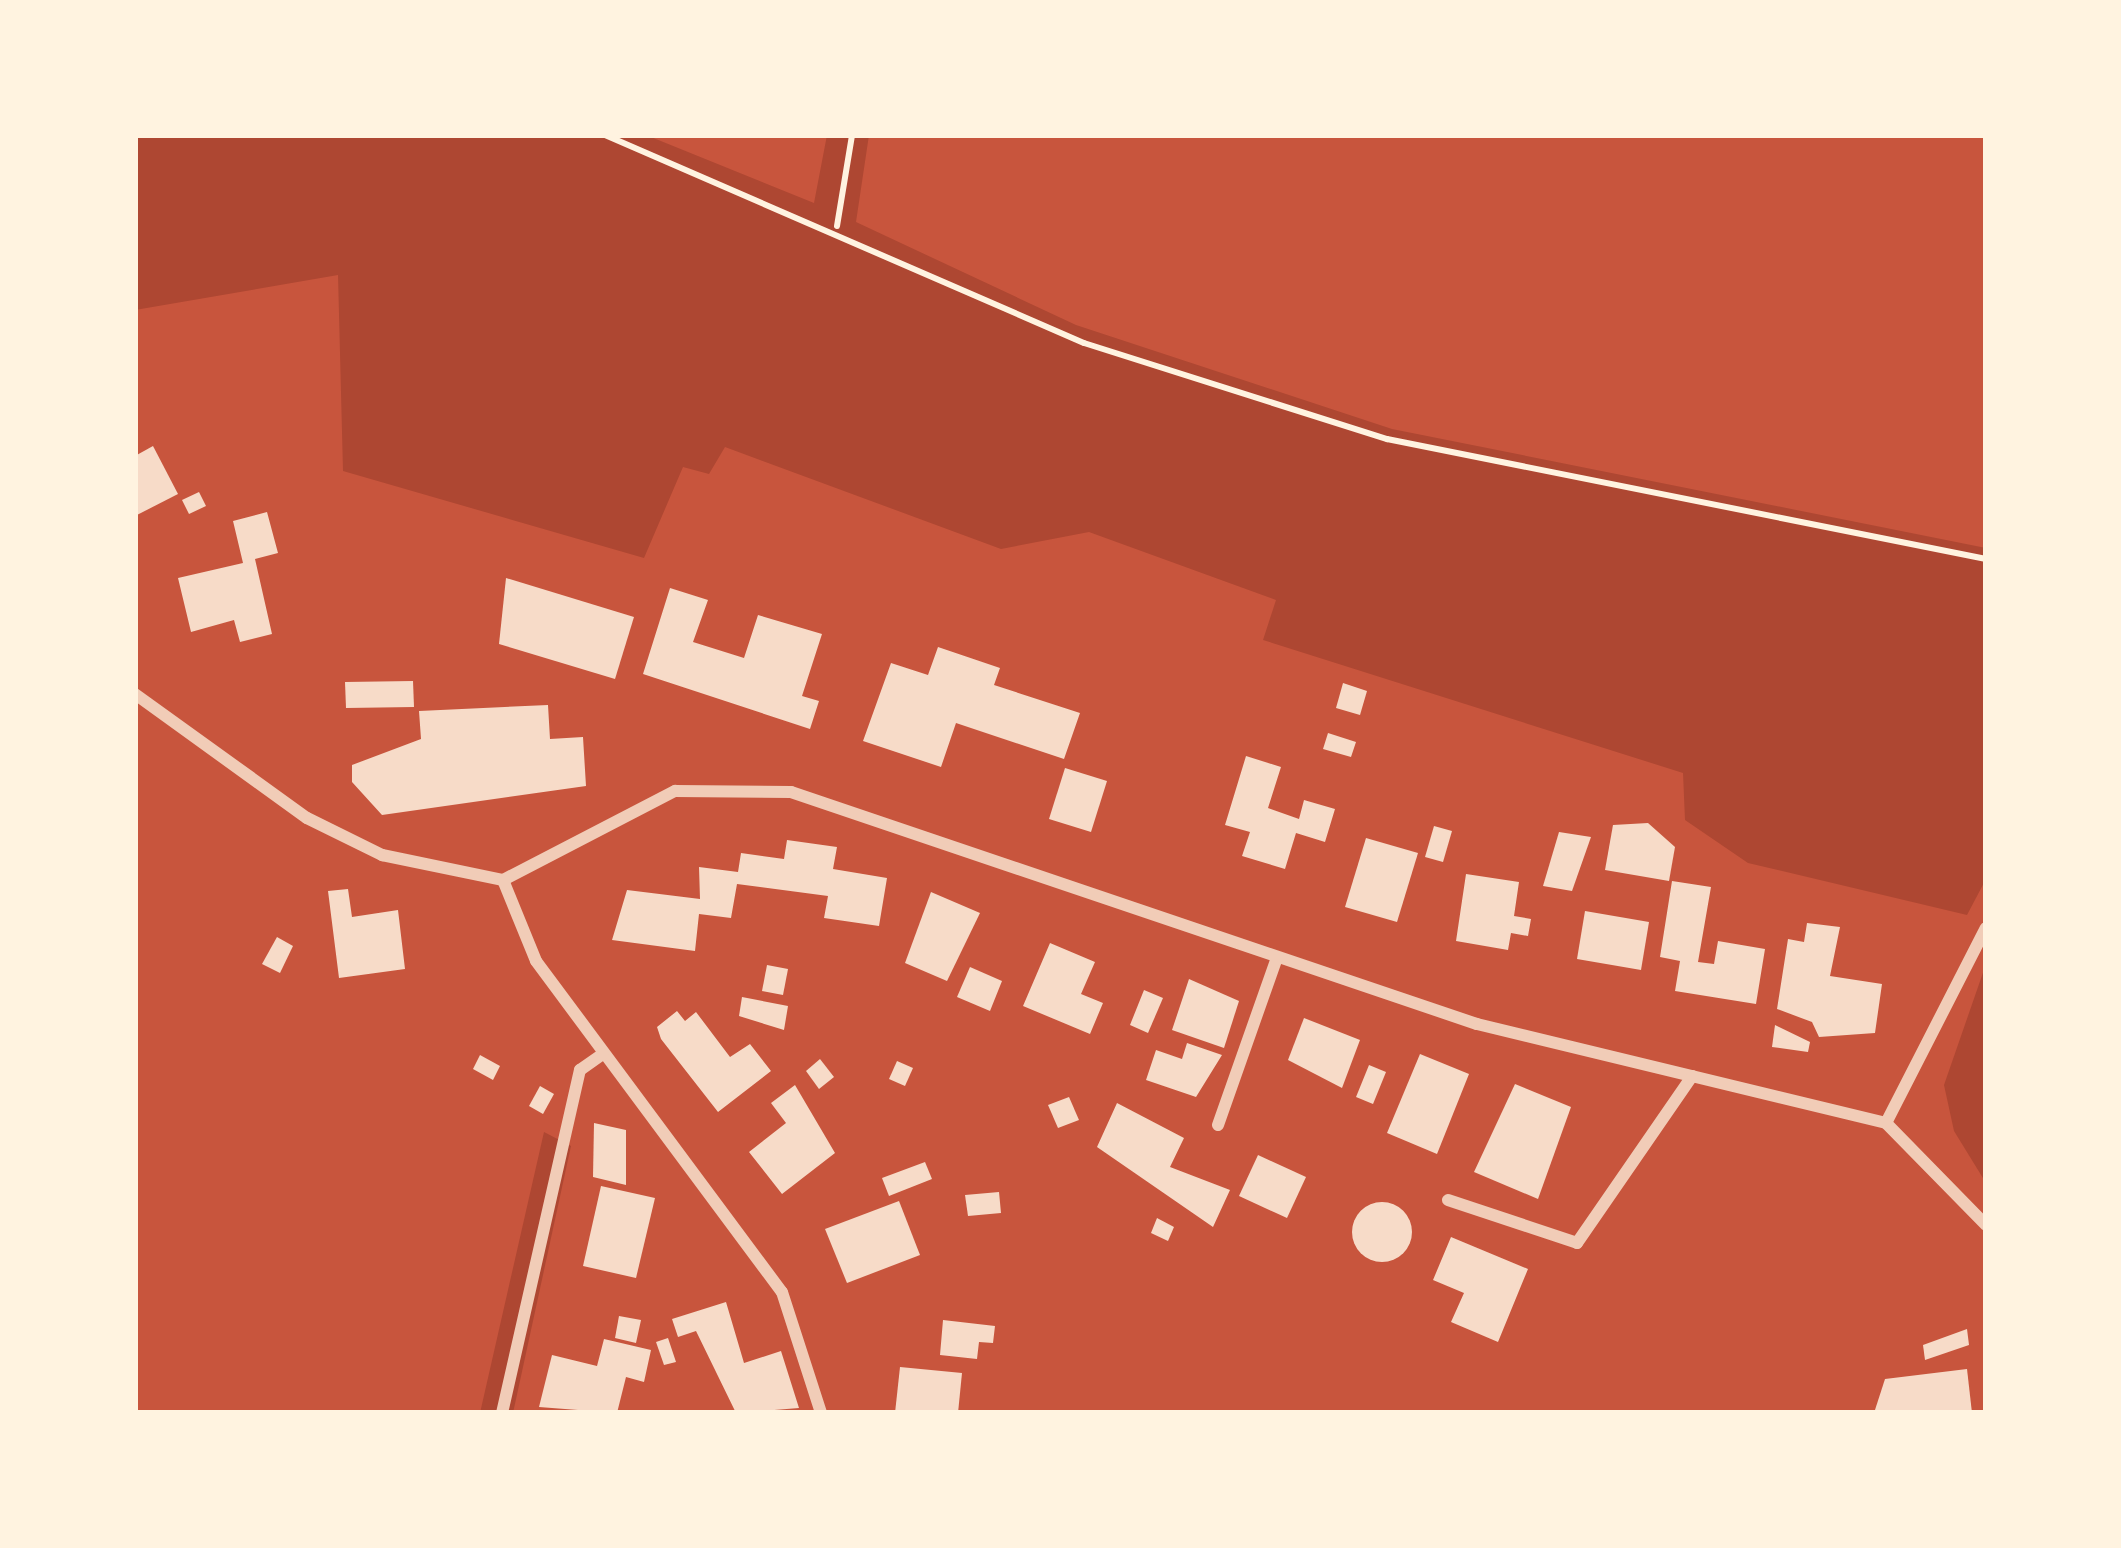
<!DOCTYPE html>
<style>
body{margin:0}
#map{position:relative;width:2121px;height:1548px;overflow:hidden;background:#c8553d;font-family:Arial,sans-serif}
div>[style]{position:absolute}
.green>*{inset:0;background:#ae4732}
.building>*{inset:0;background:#f7dbc8}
.round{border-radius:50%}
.path>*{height:6px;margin:-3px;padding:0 3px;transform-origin:3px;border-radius:3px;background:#fff3e0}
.minor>*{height:12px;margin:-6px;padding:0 6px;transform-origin:6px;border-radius:6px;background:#f1ccb7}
span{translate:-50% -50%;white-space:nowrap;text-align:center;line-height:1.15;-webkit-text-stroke:10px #fff3e0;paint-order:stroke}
.frame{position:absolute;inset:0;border:138px solid #fff3e0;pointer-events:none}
</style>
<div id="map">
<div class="green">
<i style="clip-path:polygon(135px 135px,646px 135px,814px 203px,827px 135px,869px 135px,856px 222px,1076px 325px,1392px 429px,1986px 548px,1986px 879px,1967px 915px,1748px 863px,1685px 820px,1683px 773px,1263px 640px,1276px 600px,1089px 532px,1001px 549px,725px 447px,709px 474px,683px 467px,644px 558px,343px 471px,338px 275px,135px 310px)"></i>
<i style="clip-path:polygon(1986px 964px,1986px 1183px,1954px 1131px,1944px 1085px)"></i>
<i style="clip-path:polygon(544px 1132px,571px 1146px,513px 1413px,480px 1413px)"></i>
</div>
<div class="building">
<i style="clip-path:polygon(153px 446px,178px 494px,135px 516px,135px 456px)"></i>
<i style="clip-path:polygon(199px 492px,206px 506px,189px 514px,182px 500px)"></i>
<i style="clip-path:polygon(267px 512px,278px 553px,255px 559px,272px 634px,240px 642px,234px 620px,191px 632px,178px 578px,243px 563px,233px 521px)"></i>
<i style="clip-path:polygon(506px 578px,634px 617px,615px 679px,499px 644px)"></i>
<i style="clip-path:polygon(670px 588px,708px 600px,693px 642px,744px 658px,758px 615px,822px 634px,802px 696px,819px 701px,810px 729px,643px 674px)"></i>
<i style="clip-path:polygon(938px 647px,1000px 668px,994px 685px,1080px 713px,1064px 759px,956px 723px,941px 767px,863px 741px,891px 663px,928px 675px)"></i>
<i style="clip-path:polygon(413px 681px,414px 707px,346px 708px,345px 682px)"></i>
<i style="clip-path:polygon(1343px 683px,1367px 691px,1360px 715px,1336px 708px)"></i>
<i style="clip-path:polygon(548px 705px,550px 739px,583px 737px,586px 786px,382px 815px,352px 782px,352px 765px,421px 739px,419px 711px)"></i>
<i style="clip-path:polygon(1328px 733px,1356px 742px,1351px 757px,1323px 749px)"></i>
<i style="clip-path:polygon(1246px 756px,1281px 767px,1268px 808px,1299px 819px,1304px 800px,1335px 809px,1325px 842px,1296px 833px,1285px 869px,1242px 856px,1250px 832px,1225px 825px)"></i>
<i style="clip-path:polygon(1065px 768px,1107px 781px,1091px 832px,1049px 819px)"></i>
<i style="clip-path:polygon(1648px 823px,1675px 847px,1669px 881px,1605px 870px,1613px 825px)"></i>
<i style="clip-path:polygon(1434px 826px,1452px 831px,1443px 862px,1425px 857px)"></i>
<i style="clip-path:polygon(1559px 832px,1591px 837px,1572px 891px,1543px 886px)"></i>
<i style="clip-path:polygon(1366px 838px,1418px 853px,1397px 922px,1345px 907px)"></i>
<i style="clip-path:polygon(787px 840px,837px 847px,833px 869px,887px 878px,879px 926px,824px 918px,828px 896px,737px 884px,731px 918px,699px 914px,695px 951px,612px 940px,627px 890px,700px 899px,699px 867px,738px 872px,741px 853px,784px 859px)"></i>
<i style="clip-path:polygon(1466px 874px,1519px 882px,1514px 916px,1531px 919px,1528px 936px,1511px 933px,1508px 950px,1456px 941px)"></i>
<i style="clip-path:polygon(1672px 881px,1711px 887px,1698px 962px,1714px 964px,1718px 941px,1765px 949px,1756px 1004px,1675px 991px,1680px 961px,1660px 957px)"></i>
<i style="clip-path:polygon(348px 889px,352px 917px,398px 910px,405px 969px,339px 978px,328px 891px)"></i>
<i style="clip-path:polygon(931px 892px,980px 913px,947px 981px,905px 963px)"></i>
<i style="clip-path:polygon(1585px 911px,1649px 922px,1641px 970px,1577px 959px)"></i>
<i style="clip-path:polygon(1807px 923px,1840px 927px,1830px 976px,1882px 984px,1875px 1033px,1819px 1037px,1812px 1022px,1777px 1009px,1788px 939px,1804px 942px)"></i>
<i style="clip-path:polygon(277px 937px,293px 946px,280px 973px,262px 964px)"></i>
<i style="clip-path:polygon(1050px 943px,1095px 962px,1081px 994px,1103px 1003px,1090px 1034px,1023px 1006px)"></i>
<i style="clip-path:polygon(767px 965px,788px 969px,783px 995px,762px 991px)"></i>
<i style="clip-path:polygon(970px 967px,1002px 981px,990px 1011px,957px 997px)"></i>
<i style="clip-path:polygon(1189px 979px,1239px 1001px,1224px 1048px,1172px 1030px)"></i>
<i style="clip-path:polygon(1144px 990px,1163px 998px,1148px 1033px,1130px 1025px)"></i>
<i style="clip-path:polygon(742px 997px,788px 1006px,784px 1030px,739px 1016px)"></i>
<i style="clip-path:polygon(677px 1011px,685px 1021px,696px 1012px,730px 1057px,750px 1044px,771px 1071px,718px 1112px,661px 1039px,657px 1027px)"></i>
<i style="clip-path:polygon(1304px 1018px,1360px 1040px,1342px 1088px,1288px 1060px)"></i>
<i style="clip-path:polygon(1775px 1025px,1810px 1042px,1808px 1052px,1772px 1047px)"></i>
<i style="clip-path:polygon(1187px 1043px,1222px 1055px,1196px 1097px,1146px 1080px,1156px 1050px,1182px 1059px)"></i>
<i style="clip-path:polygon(1420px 1054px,1469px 1074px,1437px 1154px,1387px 1133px)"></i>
<i style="clip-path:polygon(480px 1055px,500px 1066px,493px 1080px,473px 1069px)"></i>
<i style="clip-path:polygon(820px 1059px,834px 1077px,819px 1089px,806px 1071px)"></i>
<i style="clip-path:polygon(897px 1061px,913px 1068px,905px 1086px,889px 1079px)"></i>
<i style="clip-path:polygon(1369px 1065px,1386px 1072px,1373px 1104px,1356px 1097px)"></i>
<i style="clip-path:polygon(1515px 1084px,1571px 1107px,1538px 1199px,1474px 1172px)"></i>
<i style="clip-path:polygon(795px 1085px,835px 1153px,782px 1194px,749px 1152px,786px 1123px,771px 1103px)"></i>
<i style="clip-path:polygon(540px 1086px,554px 1094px,543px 1114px,529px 1106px)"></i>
<i style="clip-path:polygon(1069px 1097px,1079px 1120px,1058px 1128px,1048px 1105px)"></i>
<i style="clip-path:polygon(1117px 1103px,1184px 1138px,1170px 1167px,1230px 1190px,1213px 1227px,1097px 1147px)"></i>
<i style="clip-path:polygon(594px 1123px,626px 1130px,626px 1185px,593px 1177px)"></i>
<i style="clip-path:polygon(1258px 1155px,1306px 1177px,1287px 1218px,1239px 1196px)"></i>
<i style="clip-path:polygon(925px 1162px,932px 1179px,889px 1196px,882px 1178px)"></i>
<i style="clip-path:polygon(601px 1186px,655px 1198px,636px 1278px,583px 1266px)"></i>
<i style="clip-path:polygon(999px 1192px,1001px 1213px,968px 1216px,965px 1195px)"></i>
<i style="clip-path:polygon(899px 1201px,920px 1255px,847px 1283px,825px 1229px)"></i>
<i class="round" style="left:1352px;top:1202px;width:60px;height:60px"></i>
<i style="clip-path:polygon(1157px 1218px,1174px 1227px,1168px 1241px,1151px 1233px)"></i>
<i style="clip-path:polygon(1451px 1237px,1528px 1269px,1498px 1342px,1451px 1322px,1464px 1293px,1433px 1280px)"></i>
<i style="clip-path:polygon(726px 1302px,744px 1363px,781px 1351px,799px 1408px,736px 1413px,696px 1331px,678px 1337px,672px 1319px)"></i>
<i style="clip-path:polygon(619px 1316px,641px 1320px,636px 1343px,615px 1338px)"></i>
<i style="clip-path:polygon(943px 1320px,995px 1326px,993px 1343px,979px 1342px,977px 1359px,940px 1355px)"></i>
<i style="clip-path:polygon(1967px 1329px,1969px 1345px,1925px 1360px,1923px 1345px)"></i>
<i style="clip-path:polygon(668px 1338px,676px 1362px,664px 1365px,656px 1342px)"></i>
<i style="clip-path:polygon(604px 1339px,651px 1350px,644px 1382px,626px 1377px,617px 1413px,539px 1407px,552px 1355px,597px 1366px)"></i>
<i style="clip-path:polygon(900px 1367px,962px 1373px,958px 1413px,895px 1413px)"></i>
<i style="clip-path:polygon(1967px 1369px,1972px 1413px,1874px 1413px,1885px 1379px)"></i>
</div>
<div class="path">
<i style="left:605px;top:135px;width:522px;rotate:23.47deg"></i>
<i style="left:1084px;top:343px;width:318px;rotate:17.6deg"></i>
<i style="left:1387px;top:439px;width:611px;rotate:11.33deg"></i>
<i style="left:837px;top:226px;width:92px;rotate:-80.6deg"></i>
</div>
<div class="minor">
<i style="left:135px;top:694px;width:212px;rotate:35.8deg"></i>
<i style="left:307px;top:818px;width:84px;rotate:26.3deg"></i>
<i style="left:382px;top:855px;width:124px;rotate:11.7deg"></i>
<i style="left:503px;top:880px;width:194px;rotate:-27.4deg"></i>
<i style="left:675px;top:791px;width:116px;rotate:0.5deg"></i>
<i style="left:791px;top:792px;width:724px;rotate:18.69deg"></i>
<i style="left:1477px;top:1024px;width:421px;rotate:13.6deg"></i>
<i style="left:1886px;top:1123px;width:143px;rotate:45.6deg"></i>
<i style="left:503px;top:880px;width:87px;rotate:67.8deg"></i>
<i style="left:536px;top:961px;width:412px;rotate:53.4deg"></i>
<i style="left:782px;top:1292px;width:127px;rotate:72.1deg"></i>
<i style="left:1886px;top:1123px;width:219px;rotate:-62.9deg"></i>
<i style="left:1218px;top:1125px;width:175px;rotate:-70.6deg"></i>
<i style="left:1448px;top:1200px;width:136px;rotate:18.4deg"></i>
<i style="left:1577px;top:1243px;width:203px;rotate:-55.4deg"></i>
<i style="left:502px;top:1413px;width:352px;rotate:-77.2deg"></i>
<i style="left:580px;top:1070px;width:28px;rotate:-35deg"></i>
</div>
<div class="frame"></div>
</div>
